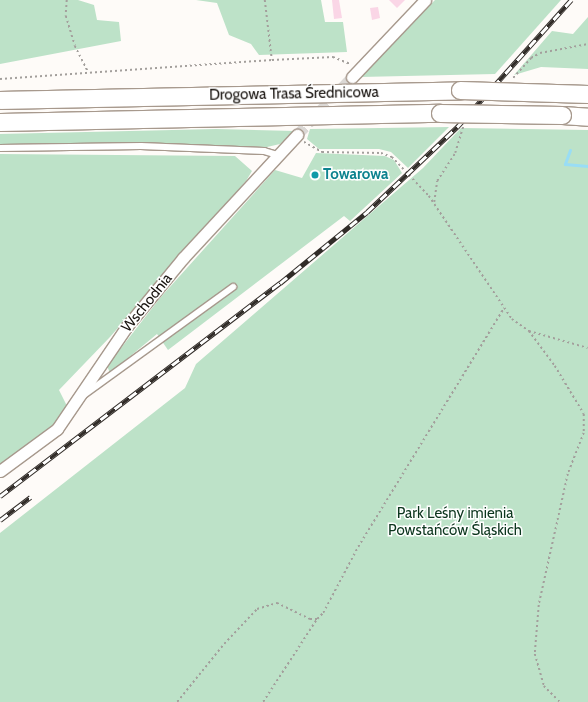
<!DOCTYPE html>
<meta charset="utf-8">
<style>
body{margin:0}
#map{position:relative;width:588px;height:702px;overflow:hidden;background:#fefbf8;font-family:Cabin,sans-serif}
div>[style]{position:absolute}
.green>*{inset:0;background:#bde2c8}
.stream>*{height:3px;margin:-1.5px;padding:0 1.5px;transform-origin:1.5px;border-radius:1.5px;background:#99ddf5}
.building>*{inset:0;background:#fad6e6}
.street-tunnel>*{height:11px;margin-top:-5.5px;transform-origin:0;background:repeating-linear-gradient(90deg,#dbd8d5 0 11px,transparent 0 16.5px)}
.path>*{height:1.5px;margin-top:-0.75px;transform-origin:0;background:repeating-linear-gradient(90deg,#a39f9c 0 2px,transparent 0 5px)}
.roads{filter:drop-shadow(1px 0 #a7998d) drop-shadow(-1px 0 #a7998d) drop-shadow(0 1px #a7998d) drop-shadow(0 -1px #a7998d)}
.lane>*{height:5.5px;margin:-2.75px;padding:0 2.75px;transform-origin:2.75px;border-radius:2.75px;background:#fff}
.street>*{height:11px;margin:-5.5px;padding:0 5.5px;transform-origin:5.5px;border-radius:5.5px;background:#fff}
.primary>*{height:17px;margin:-8.5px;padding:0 8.5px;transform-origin:8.5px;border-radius:8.5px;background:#fff}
.rail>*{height:4.5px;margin-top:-2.25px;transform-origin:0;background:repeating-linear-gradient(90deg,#fff 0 9px,#312c28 0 18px);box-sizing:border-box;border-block:1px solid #312c28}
.bridges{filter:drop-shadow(1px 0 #a7998d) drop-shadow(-1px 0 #a7998d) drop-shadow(0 1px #a7998d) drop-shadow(0 -1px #a7998d)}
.primary-bridge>*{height:17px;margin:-8.5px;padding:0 8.5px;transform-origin:8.5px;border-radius:8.5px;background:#fff}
.dots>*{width:11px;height:11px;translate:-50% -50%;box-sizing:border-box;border:2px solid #fff;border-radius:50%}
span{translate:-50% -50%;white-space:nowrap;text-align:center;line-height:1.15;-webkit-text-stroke:3px #fff;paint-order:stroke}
.street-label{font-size:15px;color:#17120e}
.culture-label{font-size:15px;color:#0d838f;font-weight:700}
.left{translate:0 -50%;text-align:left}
.park-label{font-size:15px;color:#0c361e}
</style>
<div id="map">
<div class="green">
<i style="clip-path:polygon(0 0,78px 0,94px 5px,97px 20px,119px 22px,121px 41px,0 64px)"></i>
<i style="clip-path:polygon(196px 0,321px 0,325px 22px,343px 22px,347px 52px,259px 55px,251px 44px,229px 35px,217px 3px)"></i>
<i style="clip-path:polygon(435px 0,561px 0,495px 74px,360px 77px)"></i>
<i style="clip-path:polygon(588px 17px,588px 69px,541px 67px,514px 75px,552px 31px,573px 34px)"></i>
<i style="clip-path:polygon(449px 127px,408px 168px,391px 152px,379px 149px,319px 149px,307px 139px,310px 129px)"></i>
<i style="clip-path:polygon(461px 128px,588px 130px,588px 702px,0 702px,0 533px,185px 388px,196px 364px,423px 168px)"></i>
<i style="clip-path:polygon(216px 129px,295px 131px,280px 144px,267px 147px,147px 144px,0 146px,0 134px)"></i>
<i style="clip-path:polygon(316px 153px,385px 156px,394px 160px,402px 173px,350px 221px,344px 216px,168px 350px,157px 334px,110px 373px,107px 366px,160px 298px,275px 170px,302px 178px)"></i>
<i style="clip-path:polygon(0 154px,235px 156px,252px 171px,246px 181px,110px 337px,59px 390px,68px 408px,52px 428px,0 466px)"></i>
</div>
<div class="stream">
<i style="left:570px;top:150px;width:15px;rotate:110deg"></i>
<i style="left:565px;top:164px;width:23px;rotate:5deg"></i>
</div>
<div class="building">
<i style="clip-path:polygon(332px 0,339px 0,342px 18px,334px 19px)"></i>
<i style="clip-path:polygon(389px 0,405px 0,397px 8px)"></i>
<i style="clip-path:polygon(378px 7px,380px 18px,372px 20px,370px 8px)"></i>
</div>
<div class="street-tunnel">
<i style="left:297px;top:135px;width:80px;rotate:-46.5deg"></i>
</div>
<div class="path">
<i style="left:67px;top:0;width:16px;rotate:94deg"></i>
<i style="left:66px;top:16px;width:31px;rotate:73deg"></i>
<i style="left:75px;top:46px;width:30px;rotate:63deg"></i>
<i style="left:265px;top:0;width:60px;rotate:83.3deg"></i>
<i style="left:513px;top:78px;width:27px;rotate:-48deg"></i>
<i style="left:531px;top:58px;width:10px;rotate:-29deg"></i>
<i style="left:540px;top:53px;width:49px;rotate:-10.6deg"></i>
<i style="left:0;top:79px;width:273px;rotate:-4deg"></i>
<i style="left:272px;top:60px;width:61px;rotate:-2.8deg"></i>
<i style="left:333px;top:57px;width:18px;rotate:22deg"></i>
<i style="left:304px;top:142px;width:21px;rotate:29deg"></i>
<i style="left:322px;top:152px;width:59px;rotate:1deg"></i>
<i style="left:381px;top:153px;width:12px;rotate:20deg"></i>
<i style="left:392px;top:157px;width:54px;rotate:46.5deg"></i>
<i style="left:429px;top:196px;width:148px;rotate:56deg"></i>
<i style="left:512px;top:319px;width:21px;rotate:35deg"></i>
<i style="left:529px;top:331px;width:61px;rotate:16.1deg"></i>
<i style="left:434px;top:202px;width:21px;rotate:-82deg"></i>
<i style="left:437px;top:181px;width:33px;rotate:-57deg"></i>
<i style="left:455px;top:153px;width:27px;rotate:-73deg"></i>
<i style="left:529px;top:331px;width:44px;rotate:53.4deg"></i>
<i style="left:555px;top:366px;width:56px;rotate:58.9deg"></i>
<i style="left:584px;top:414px;width:19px;rotate:90deg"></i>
<i style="left:584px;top:433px;width:44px;rotate:111.3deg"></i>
<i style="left:568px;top:474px;width:134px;rotate:102.5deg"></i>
<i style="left:539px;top:605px;width:49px;rotate:94.7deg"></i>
<i style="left:535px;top:654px;width:33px;rotate:74deg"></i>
<i style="left:544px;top:686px;width:23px;rotate:45deg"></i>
<i style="left:177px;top:702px;width:75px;rotate:-51deg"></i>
<i style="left:224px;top:644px;width:48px;rotate:-46.7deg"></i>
<i style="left:257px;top:609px;width:21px;rotate:-17deg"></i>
<i style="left:277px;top:603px;width:37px;rotate:26deg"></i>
<i style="left:310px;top:619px;width:7px"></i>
<i style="left:317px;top:619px;width:8px;rotate:-45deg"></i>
<i style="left:323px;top:613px;width:75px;rotate:-62.1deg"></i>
<i style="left:358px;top:547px;width:280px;rotate:-58.6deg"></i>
<i style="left:263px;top:702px;width:99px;rotate:-57deg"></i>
</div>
<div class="roads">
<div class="lane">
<i style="left:0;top:148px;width:141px;rotate:-0.8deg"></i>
<i style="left:141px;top:146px;width:123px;rotate:2.3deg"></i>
<i style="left:264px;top:151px;width:15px;rotate:16deg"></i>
<i style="left:84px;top:395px;width:184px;rotate:-35.9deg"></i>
</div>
<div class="street">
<i style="left:352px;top:77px;width:106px;rotate:-46.5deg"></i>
<i style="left:0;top:471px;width:71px;rotate:-36.4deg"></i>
<i style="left:57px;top:429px;width:125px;rotate:-55.8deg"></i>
<i style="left:127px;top:326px;width:88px;rotate:-50.5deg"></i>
<i style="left:183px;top:258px;width:168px;rotate:-47.2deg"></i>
</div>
<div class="primary">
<i style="left:0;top:100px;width:460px;rotate:-1.2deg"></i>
<i style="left:562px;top:115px;width:26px;rotate:4deg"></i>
<i style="left:0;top:122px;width:440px;rotate:-1.2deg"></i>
</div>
</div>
<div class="rail">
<i style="left:0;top:496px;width:352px;rotate:-37.3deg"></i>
<i style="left:280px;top:283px;width:112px;rotate:-39.2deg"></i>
<i style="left:367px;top:212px;width:124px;rotate:-43.4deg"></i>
<i style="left:457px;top:127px;width:171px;rotate:-48.1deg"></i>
<i style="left:0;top:520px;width:38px;rotate:-37deg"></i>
</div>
<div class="bridges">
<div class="primary-bridge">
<i style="left:460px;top:90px;width:128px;rotate:1.8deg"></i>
<i style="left:440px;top:113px;width:122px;rotate:0.9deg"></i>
</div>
</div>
<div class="dots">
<i style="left:315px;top:175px;background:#0f9aa8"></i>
</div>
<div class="street-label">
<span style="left:294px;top:94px;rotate:-1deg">Drogowa Trasa Średnicowa</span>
<span style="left:147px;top:303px;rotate:-51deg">Wschodnia</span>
</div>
<div class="culture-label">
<span class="left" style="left:323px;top:175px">Towarowa</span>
</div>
<div class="park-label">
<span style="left:455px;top:522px">Park Leśny imienia<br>Powstańców Śląskich</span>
</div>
</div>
